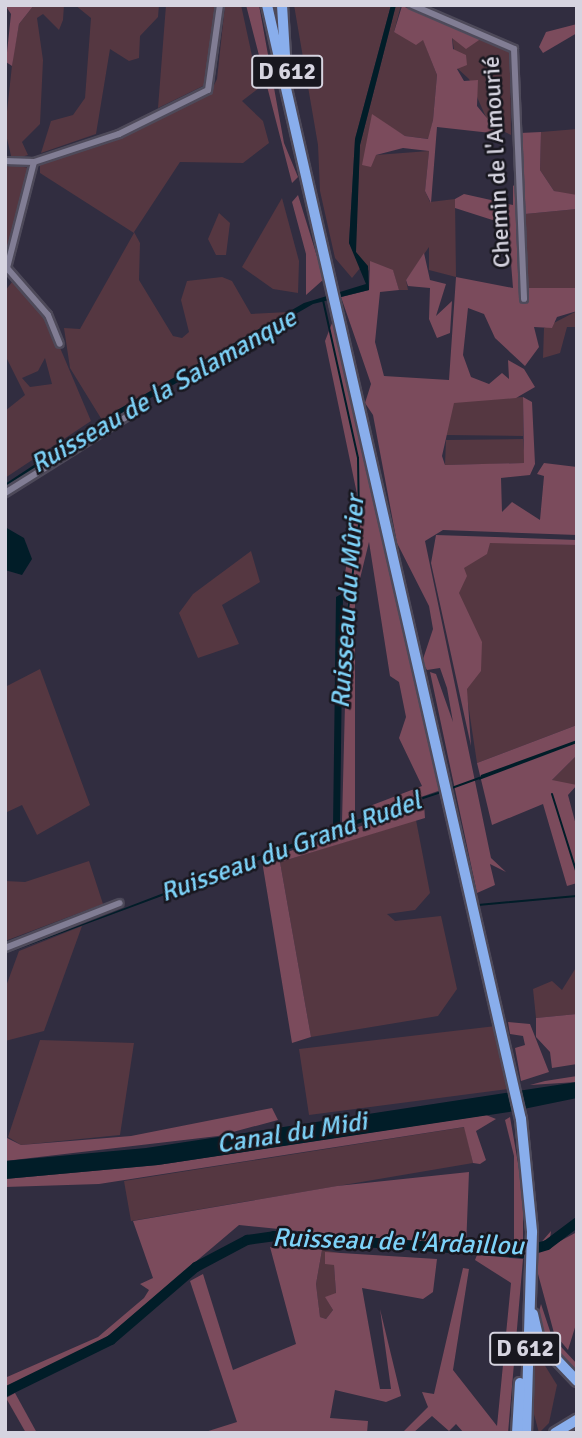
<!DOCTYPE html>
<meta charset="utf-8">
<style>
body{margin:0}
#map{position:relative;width:582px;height:1438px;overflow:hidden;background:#312d40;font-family:Signika,sans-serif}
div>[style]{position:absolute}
.green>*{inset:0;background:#553741}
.forest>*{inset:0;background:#7b4b5c}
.water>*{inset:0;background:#011d28}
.stream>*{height:2px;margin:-1px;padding:0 1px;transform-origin:1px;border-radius:1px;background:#011d28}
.river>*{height:10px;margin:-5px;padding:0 5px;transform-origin:5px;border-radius:5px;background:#011d28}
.roads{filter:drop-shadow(2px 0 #4e4a5a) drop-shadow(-2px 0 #4e4a5a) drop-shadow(0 2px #4e4a5a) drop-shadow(0 -2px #4e4a5a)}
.street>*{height:6px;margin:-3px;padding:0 3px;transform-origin:3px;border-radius:3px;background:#817d94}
.highway>*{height:10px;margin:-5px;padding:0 5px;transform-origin:5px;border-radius:5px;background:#89aeec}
span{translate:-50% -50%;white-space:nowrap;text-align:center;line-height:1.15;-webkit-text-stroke:5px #18171f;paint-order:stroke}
.shield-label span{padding:2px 5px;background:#18171f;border:2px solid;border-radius:5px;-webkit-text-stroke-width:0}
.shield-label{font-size:23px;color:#d6d4e0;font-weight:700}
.street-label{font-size:24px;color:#d6d4e0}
.water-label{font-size:26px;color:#7dd2f8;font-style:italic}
.frame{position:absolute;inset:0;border:7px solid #d6d4e0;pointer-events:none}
</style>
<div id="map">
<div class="green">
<i style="clip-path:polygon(34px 5px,64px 5px,63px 20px,59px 30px,43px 14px,37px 18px,43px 60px,40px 124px,22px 142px,28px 155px,12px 160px,5px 130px,13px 56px,19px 24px)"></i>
<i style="clip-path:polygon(75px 5px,159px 5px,158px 17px,140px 36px,139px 58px,129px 61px,110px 49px,96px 134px,41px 153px,51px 121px,73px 115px,85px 98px,91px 18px)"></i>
<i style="clip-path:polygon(166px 5px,216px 5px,205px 85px,158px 108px)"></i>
<i style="clip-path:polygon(225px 5px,241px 5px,259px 88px,242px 101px,263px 121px,269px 143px,243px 163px,180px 162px,134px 232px,140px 243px,139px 280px,173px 336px,182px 338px,189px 332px,181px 300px,187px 281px,222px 277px,232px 281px,251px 314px,289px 312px,102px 420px,70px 368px,64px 328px,80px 329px,134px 233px,40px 173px,40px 163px,120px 138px,210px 93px,217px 79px)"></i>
<i style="clip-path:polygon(294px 5px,391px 5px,355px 139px,349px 243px,361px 267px,352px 278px,335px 258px,320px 191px,318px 145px)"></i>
<i style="clip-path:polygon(396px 5px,401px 5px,394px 32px,423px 39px,437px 75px,433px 120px,429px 139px,405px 136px,380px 121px,376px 155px,429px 151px,425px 191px,430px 202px,455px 199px,456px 277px,429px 270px,429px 247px,406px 280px,408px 290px,399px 290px,393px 271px,370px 262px,369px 271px,355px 251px,360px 145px)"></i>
<i style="clip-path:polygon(485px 36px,510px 48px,511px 135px,489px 124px,469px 79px,457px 68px,452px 37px,466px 48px)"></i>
<i style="clip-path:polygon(577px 129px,577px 195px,570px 196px,554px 191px,540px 170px,541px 132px)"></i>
<i style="clip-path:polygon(5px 164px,30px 168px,5px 258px)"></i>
<i style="clip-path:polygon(282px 198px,299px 261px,298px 293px,273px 289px,242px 267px)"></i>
<i style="clip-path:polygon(577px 209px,577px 288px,528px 288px,525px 214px)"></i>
<i style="clip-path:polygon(219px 213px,230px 223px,226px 255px,216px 255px,208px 239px)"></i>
<i style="clip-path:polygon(evenodd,12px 282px,47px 317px,91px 421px,5px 478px,5px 411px,25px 395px,5px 355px,5px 291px,12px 282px,45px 358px,52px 384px,30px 387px,22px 378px,38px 371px,45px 358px)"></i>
<i style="clip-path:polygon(577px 311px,577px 327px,567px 327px,560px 353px,543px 358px,544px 328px)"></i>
<i style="clip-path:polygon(523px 397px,523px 436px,446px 435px,453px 402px)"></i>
<i style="clip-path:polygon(523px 439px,525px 463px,445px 465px,446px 440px)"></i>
<i style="clip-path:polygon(459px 541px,577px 545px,577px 725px,477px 763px,454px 611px)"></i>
<i style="clip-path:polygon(251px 551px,260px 582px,222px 605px,239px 644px,198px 658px,179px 613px,193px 594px)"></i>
<i style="clip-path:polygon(40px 669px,90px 805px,37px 835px,22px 805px,5px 813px,5px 687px)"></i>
<i style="clip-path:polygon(577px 755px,577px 785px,556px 785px,552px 780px)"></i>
<i style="clip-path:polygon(416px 820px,430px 893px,415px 910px,387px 914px,395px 921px,441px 916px,457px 989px,438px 1016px,311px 1037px,280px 862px)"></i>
<i style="clip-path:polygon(89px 861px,103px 904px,5px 941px,5px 881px,25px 882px)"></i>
<i style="clip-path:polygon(82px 926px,44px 1031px,5px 1041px,5px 989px,19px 951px)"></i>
<i style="clip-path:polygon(577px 966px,577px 1014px,536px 1018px,533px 989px,552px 981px,562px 990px)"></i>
<i style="clip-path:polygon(496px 1026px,508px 1089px,309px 1115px,299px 1049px)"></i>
<i style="clip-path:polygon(40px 1040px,134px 1043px,120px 1135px,21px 1145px,8px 1137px)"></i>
<i style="clip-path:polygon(465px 1127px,473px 1163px,131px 1221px,124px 1181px)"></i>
<i style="clip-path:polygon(322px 1250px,352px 1255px,325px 1253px,334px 1264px,336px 1294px,326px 1298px,333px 1310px,326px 1319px,320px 1317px,316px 1284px)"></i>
<i style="clip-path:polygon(531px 1343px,557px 1385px,549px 1423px,539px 1433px,531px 1403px)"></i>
</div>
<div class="forest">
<i style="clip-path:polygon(5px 5px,34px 5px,19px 24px,12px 66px,6px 62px,11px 14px)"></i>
<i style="clip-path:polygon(246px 5px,259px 5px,284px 143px,298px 177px,292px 183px)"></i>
<i style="clip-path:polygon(402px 6px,485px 36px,466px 49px,452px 38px,453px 49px,466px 55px,467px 65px,457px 69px,464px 81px,478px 80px,477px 106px,500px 134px,437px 127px,431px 203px,425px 191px,429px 151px,403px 148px,376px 155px,371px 167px,362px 165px,372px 114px,405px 136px,428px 139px,433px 120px,437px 75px,423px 40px,416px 45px,394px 32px)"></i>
<i style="clip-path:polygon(577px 24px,577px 33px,543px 53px,539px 47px,546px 32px)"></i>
<i style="clip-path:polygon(541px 132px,540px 170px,554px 191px,577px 195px,577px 209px,525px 214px,528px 288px,577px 288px,577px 311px,557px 317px,552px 328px,534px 327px,539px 347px,525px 366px,495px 338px,484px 314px,468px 308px,463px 355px,471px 377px,489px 384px,502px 373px,509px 379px,508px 360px,524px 369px,535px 387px,516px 398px,454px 403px,442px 456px,445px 465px,524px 463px,523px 397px,532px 402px,535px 464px,530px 475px,501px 478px,502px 512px,512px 502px,540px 520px,544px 476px,537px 474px,544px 463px,577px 467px,577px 535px,443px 530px,425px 541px,491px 858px,506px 872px,490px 864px,495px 885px,477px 893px,430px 672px,436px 674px,453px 722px,447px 688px,440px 668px,427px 670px,422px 662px,433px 629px,429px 606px,397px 543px,373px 415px,365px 403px,371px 384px,341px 297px,369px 290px,370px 261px,393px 270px,399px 290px,380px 292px,375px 342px,384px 376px,449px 380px,456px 277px,513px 288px,508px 225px,455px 208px,455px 199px,464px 194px,513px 205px,513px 186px,520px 180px,520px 133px)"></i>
<i style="clip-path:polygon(298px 195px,324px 279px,306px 295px,306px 254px,292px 202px)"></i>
<i style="clip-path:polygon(424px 253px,430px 280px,446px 284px,436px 316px,452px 301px,450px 333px,437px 338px,429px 319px,430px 288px,408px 286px,406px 280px)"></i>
<i style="clip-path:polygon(334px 318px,441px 790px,366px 816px,362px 809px,422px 786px,399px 738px,406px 717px,399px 682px,390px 676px,369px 542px,355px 599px,355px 819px,342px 822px,348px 587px,343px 587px,357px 494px,325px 341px)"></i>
<i style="clip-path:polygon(436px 535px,577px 540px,577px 545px,490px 543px,487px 554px,464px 568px,467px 576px,459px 593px,482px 642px,481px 671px,467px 689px,471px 746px,431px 563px)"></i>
<i style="clip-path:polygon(577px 725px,577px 755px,552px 780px,577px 785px,568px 795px,577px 829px,577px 883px,567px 886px,543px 804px,492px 825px,477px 763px)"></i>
<i style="clip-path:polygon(424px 804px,425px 818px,280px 862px,311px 1037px,292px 1043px,262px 861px)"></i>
<i style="clip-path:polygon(577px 1014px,577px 1064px,552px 1068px,550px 1052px,536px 1037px,536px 1018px)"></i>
<i style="clip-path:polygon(508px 1022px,530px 1024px,549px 1072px,521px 1081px,515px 1048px,525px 1045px,523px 1036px,510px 1034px)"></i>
<i style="clip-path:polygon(577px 1076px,577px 1082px,530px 1085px,545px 1081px)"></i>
<i style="clip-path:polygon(272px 1108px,278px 1120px,218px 1136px,5px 1161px,5px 1137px,21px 1145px,131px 1136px)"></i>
<i style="clip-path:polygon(486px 1115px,496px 1119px,476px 1131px,486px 1160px,480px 1164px,473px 1163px,464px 1127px,99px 1184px,5px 1187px,5px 1179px,158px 1165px)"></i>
<i style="clip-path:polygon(510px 1117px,523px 1192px,523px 1249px,514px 1249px,514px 1156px,505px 1120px)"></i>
<i style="clip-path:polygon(469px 1172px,466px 1248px,239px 1225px,102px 1341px,5px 1387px,7px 1377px,98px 1337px,144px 1298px,149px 1290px,140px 1284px,153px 1278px,133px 1221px,337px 1186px)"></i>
<i style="clip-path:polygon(551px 1231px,549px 1247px,577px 1232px,577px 1321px,568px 1350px,554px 1333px,538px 1274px,538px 1246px)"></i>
<i style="clip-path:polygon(289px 1245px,322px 1250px,316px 1284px,320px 1317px,326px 1319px,333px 1310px,325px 1297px,336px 1293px,334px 1265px,325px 1264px,325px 1252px,437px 1259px,433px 1292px,423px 1299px,362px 1288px,380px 1389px,391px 1389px,380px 1309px,401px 1396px,386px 1402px,335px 1390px,330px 1418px,368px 1421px,367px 1433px,202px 1433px,237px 1422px,190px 1281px,203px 1274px,233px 1370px,296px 1344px,270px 1247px)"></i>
<i style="clip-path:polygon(477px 1255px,523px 1259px,508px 1433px,464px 1433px,456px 1424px,449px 1431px,432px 1416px,413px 1433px,402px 1433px,428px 1407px,422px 1392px,434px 1394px,463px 1268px,469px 1269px,453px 1370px,497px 1426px,511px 1283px,475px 1260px)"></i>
<i style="clip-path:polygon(541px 1304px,552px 1337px,577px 1364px,577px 1373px,546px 1340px,538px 1315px)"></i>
<i style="clip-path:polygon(15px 1393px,37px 1433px,26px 1433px,6px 1398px)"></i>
</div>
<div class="water">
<i style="clip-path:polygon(391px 5px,396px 5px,360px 145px,356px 252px,368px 266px,369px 290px,313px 304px,121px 415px,5px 492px,5px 484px,119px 409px,304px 303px,366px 284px,349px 243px,355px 139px)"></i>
<i style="clip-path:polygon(5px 527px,24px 538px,32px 559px,22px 575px,5px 570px)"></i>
<i style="clip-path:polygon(343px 593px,340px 825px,425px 799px,5px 954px,333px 828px,336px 597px)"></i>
<i style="clip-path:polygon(577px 740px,577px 743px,479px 780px,481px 775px)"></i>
<i style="clip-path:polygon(577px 1082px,577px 1098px,509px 1112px,158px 1165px,5px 1179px,5px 1161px,146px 1148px)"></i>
</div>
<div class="stream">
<i style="left:323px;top:300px;width:162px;rotate:77.5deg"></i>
<i style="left:358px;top:458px;width:67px;rotate:89.1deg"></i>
<i style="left:359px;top:525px;width:140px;rotate:97.4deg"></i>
<i style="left:449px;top:789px;width:33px;rotate:-20deg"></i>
<i style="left:552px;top:794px;width:84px;rotate:72.6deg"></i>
<i style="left:423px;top:798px;width:19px;rotate:-18deg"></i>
<i style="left:478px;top:905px;width:99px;rotate:-5.2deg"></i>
</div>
<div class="river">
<i style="left:5px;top:1392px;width:118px;rotate:-26.1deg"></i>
<i style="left:111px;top:1340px;width:112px;rotate:-40.7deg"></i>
<i style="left:196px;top:1267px;width:58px;rotate:-27.9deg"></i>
<i style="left:247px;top:1240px;width:27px;rotate:-8deg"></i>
<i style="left:274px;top:1236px;width:248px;rotate:3.9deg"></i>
<i style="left:521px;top:1253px;width:27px;rotate:-17deg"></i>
<i style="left:547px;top:1245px;width:38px;rotate:-37deg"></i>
</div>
<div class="roads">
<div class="street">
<i style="left:412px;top:5px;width:111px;rotate:23.3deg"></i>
<i style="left:514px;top:49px;width:250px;rotate:87.7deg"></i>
<i style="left:5px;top:161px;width:29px;rotate:2deg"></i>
<i style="left:34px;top:162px;width:89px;rotate:-18.2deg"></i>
<i style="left:119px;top:134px;width:99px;rotate:-26.3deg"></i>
<i style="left:208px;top:90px;width:86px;rotate:-82deg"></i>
<i style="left:34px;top:162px;width:109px;rotate:104.3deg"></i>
<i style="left:7px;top:268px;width:62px;rotate:48.9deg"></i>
<i style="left:48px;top:315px;width:31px;rotate:68deg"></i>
<i style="left:5px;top:493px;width:149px;rotate:-32.1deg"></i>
<i style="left:5px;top:948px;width:123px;rotate:-21.4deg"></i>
</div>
<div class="highway">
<i style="left:267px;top:5px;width:1143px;rotate:77.16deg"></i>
<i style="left:521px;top:1119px;width:114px;rotate:84.4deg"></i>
<i style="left:532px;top:1232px;width:201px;rotate:91.7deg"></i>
<i style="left:282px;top:5px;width:51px;rotate:86.6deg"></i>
<i style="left:533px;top:1314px;width:28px;rotate:77deg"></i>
<i style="left:539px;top:1341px;width:55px;rotate:46.5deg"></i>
<i style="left:517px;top:1433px;width:50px;rotate:-86.6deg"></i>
<i style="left:555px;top:1433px;width:26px;rotate:-31deg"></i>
</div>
</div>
<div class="shield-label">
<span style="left:287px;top:72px">D 612</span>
<span style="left:525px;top:1349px">D 612</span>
</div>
<div class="street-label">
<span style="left:497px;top:162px;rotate:-93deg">Chemin de l'Amourié</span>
</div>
<div class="water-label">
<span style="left:164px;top:392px;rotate:-30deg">Ruisseau de la Salamanque</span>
<span style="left:349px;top:602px;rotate:-86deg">Ruisseau du Mûrier</span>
<span style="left:291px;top:848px;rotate:-20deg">Ruisseau du Grand Rudel</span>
<span style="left:292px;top:1134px;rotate:-9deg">Canal du Midi</span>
<span style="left:398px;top:1243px;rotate:2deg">Ruisseau de l'Ardaillou</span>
</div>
<div class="frame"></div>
</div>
